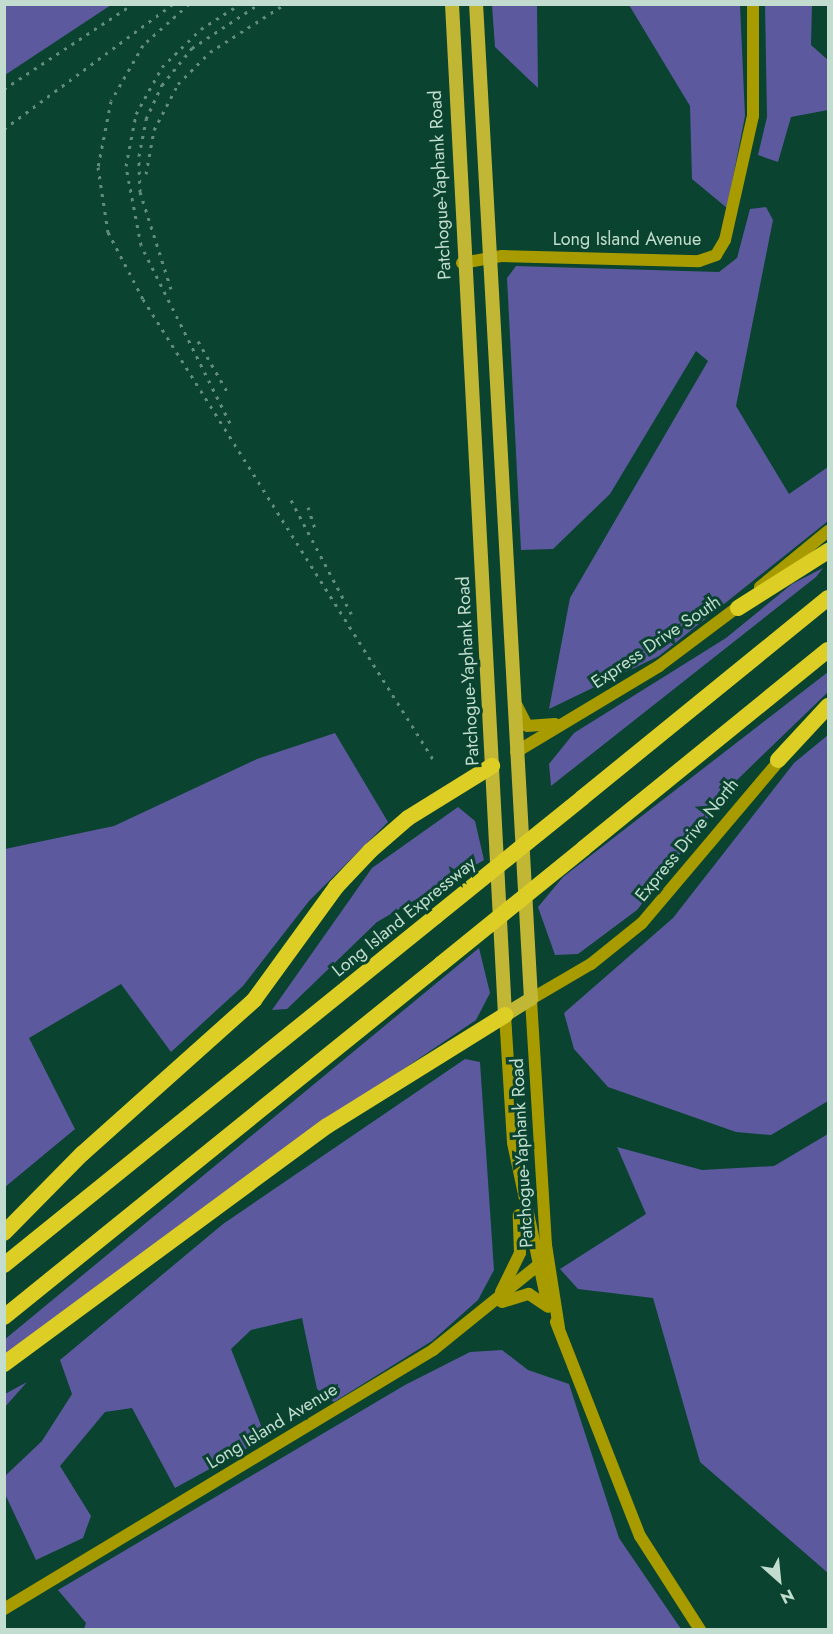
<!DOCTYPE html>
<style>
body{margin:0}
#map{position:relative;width:833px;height:1634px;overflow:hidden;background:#0a432f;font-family:Jost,sans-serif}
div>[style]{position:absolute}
.green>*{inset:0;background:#5c599e}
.secondary>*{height:12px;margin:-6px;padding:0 6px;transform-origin:6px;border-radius:6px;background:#a89b00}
.primary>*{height:14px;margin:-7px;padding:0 7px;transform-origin:7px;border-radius:7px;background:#c2b635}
.highway>*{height:16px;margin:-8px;padding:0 8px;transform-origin:8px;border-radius:8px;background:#ddce25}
.rail>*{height:3px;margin-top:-1.5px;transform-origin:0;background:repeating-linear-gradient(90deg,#628c7b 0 3px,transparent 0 9px)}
.highway-bridge>*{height:16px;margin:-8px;padding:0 8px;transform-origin:8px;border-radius:8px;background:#ddce25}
span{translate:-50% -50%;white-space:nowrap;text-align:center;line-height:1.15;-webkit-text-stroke:6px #0a432f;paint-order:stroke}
.street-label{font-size:18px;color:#c2ddcf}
.frame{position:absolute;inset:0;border:6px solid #c2ddcf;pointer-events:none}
.north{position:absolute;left:749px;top:1550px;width:60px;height:60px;-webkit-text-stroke:4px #0a432f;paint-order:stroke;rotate:153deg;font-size:16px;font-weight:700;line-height:24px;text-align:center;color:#c2ddcf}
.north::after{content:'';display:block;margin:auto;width:21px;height:27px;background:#c2ddcf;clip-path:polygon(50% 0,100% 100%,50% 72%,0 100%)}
</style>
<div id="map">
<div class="green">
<i style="clip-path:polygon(5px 4px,111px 4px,111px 5px,5px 75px)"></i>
<i style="clip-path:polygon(492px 5px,537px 5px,538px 88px,495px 47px)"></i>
<i style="clip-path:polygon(629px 5px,740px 5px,745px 116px,727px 208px,692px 179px,690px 106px)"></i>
<i style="clip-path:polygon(765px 5px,812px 5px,811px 45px,828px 60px,828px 110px,791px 117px,778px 162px,758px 155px,767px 117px)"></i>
<i style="clip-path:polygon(766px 207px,773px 220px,736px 406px,789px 494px,828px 467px,828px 521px,659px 656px,549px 709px,570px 598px,708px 361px,696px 351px,610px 494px,553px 549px,521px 550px,507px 278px,516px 266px,719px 272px,737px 258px,750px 209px)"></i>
<i style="clip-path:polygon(823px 568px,816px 577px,551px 786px,549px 764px,574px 733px,726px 638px,792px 584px)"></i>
<i style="clip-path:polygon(828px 672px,828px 692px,738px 779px,637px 910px,578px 954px,555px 955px,538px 907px,563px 877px)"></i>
<i style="clip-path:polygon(335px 733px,388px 822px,309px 901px,243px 986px,171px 1052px,121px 984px,29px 1038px,75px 1129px,5px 1187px,5px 849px,114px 826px,257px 759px)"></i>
<i style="clip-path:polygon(828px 735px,828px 1101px,771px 1135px,736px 1132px,608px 1087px,574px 1049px,564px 1013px,673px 918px,794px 763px)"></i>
<i style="clip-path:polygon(458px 807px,475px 821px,484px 860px,377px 922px,287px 1009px,272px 1010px,372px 868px)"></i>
<i style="clip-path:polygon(479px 948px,490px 993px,476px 1020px,291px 1145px,5px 1355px,4px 1340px)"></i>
<i style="clip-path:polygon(465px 1059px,480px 1062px,494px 1270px,478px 1300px,432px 1341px,334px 1402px,317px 1389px,302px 1318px,251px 1330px,231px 1349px,266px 1438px,175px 1488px,132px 1408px,105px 1412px,60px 1466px,91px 1516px,83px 1538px,36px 1560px,5px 1494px,5px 1476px,42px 1441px,72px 1394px,60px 1360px,223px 1224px)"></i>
<i style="clip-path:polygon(828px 1134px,828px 1573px,700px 1462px,653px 1298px,578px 1289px,560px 1269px,646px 1214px,617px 1147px,702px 1170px,774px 1166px)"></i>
<i style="clip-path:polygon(502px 1350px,528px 1370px,569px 1384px,619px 1538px,681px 1629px,84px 1629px,86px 1623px,58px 1590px,405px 1385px,470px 1352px)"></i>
<i style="clip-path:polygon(27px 1382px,5px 1407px,5px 1394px)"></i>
</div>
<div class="secondary">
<i style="left:462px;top:263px;width:41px;rotate:-9.9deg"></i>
<i style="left:502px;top:256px;width:197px;rotate:1.5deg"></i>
<i style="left:699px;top:261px;width:18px;rotate:-19deg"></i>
<i style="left:716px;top:255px;width:17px;rotate:-59deg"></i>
<i style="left:725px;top:240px;width:127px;rotate:-77.3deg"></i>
<i style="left:753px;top:116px;width:112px;rotate:-90deg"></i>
<i style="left:760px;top:587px;width:88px;rotate:-39.5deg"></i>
<i style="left:517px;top:706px;width:22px;rotate:63deg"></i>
<i style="left:527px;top:726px;width:28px;rotate:-4deg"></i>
<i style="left:516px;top:752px;width:167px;rotate:-31deg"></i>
<i style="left:659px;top:666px;width:105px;rotate:-36.9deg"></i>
<i style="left:505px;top:1015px;width:128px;rotate:86.4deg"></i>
<i style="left:513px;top:1143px;width:162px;rotate:77.9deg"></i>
<i style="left:501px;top:1292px;width:43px;rotate:-64deg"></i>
<i style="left:520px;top:1253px;width:38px;rotate:-92deg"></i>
<i style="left:502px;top:1302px;width:28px;rotate:-17deg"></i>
<i style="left:529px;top:1294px;width:23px;rotate:34deg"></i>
<i style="left:556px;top:1322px;width:230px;rotate:68.6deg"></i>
<i style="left:640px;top:1536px;width:112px;rotate:57.4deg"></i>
<i style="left:559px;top:1328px;width:84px;rotate:-98.9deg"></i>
<i style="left:546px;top:1245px;width:246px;rotate:-93.5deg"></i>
<i style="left:531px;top:999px;width:69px;rotate:-30.3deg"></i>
<i style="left:591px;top:964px;width:65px;rotate:-38.8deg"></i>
<i style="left:642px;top:923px;width:220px;rotate:-49.8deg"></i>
<i style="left:4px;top:1609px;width:501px;rotate:-31.12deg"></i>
<i style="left:433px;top:1350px;width:140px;rotate:-38.9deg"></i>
</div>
<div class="primary">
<i style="left:452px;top:4px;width:1012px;rotate:87deg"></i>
<i style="left:505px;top:1015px;width:31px;rotate:-32deg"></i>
<i style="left:531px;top:999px;width:997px;rotate:-93.16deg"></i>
</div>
<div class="highway">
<i style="left:738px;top:608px;width:107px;rotate:-32.3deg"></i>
<i style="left:778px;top:760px;width:74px;rotate:-47.2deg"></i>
<i style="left:582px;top:798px;width:317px;rotate:-39.1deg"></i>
<i style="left:584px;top:848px;width:314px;rotate:-39.1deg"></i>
<i style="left:4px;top:1233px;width:111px;rotate:-45.4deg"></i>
<i style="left:82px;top:1154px;width:231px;rotate:-41.8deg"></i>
<i style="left:254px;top:1000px;width:140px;rotate:-54deg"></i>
<i style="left:336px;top:887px;width:50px;rotate:-46.6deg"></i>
<i style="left:370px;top:851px;width:50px;rotate:-41deg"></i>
<i style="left:408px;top:818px;width:99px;rotate:-31.8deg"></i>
<i style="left:4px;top:1265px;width:555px;rotate:-38.93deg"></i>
<i style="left:4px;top:1317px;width:562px;rotate:-38.93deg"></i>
<i style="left:4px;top:1364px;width:401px;rotate:-36.4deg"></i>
<i style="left:327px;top:1126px;width:210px;rotate:-31.9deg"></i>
</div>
<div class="rail">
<i style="left:189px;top:4px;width:62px;rotate:138.3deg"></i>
<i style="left:143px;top:45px;width:64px;rotate:119.7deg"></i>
<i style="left:111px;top:101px;width:67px;rotate:101.1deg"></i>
<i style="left:98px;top:167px;width:66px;rotate:81.3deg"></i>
<i style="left:108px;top:232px;width:76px;rotate:62.4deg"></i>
<i style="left:143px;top:299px;width:544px;rotate:57.77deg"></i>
<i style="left:4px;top:89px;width:154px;rotate:-33.4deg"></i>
<i style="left:4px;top:129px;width:210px;rotate:-36.5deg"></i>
<i style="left:146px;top:174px;width:45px;rotate:-79.7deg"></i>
<i style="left:154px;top:130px;width:52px;rotate:-62.4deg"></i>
<i style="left:178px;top:84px;width:45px;rotate:-45deg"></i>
<i style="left:210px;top:52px;width:89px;rotate:-32.6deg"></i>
<i style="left:171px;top:289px;width:102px;rotate:-107.7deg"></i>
<i style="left:140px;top:192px;width:36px;rotate:-92deg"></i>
<i style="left:139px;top:156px;width:38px;rotate:-79deg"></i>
<i style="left:146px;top:119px;width:38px;rotate:-65deg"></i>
<i style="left:162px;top:85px;width:48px;rotate:-51deg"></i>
<i style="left:192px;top:48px;width:80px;rotate:-33.3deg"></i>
<i style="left:198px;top:341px;width:60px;rotate:60deg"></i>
<i style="left:230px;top:423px;width:199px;rotate:-116.6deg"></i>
<i style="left:141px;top:245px;width:80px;rotate:-100.8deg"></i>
<i style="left:126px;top:166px;width:53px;rotate:-79.1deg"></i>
<i style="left:136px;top:114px;width:54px;rotate:-61deg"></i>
<i style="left:162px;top:67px;width:54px;rotate:-44.3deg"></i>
<i style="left:201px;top:29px;width:46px;rotate:-32.7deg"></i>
<i style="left:291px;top:500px;width:135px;rotate:62.1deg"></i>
<i style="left:308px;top:507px;width:25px;rotate:72deg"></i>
</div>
<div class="highway-bridge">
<i style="left:436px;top:916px;width:188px;rotate:-38.9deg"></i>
<i style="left:441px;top:964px;width:184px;rotate:-39deg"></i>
</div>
<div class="street-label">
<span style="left:440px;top:185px;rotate:-93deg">Patchogue-Yaphank Road</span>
<span style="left:627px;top:239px">Long Island Avenue</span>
<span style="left:656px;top:642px;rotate:-34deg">Express Drive South</span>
<span style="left:468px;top:671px;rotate:-93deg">Patchogue-Yaphank Road</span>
<span style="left:687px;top:840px;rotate:-51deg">Express Drive North</span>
<span style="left:404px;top:917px;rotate:-39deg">Long Island Expressway</span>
<span style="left:522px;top:1153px;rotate:-93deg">Patchogue-Yaphank Road</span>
<span style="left:272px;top:1426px;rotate:-31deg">Long Island Avenue</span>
</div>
<div class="frame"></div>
<div class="north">N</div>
</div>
